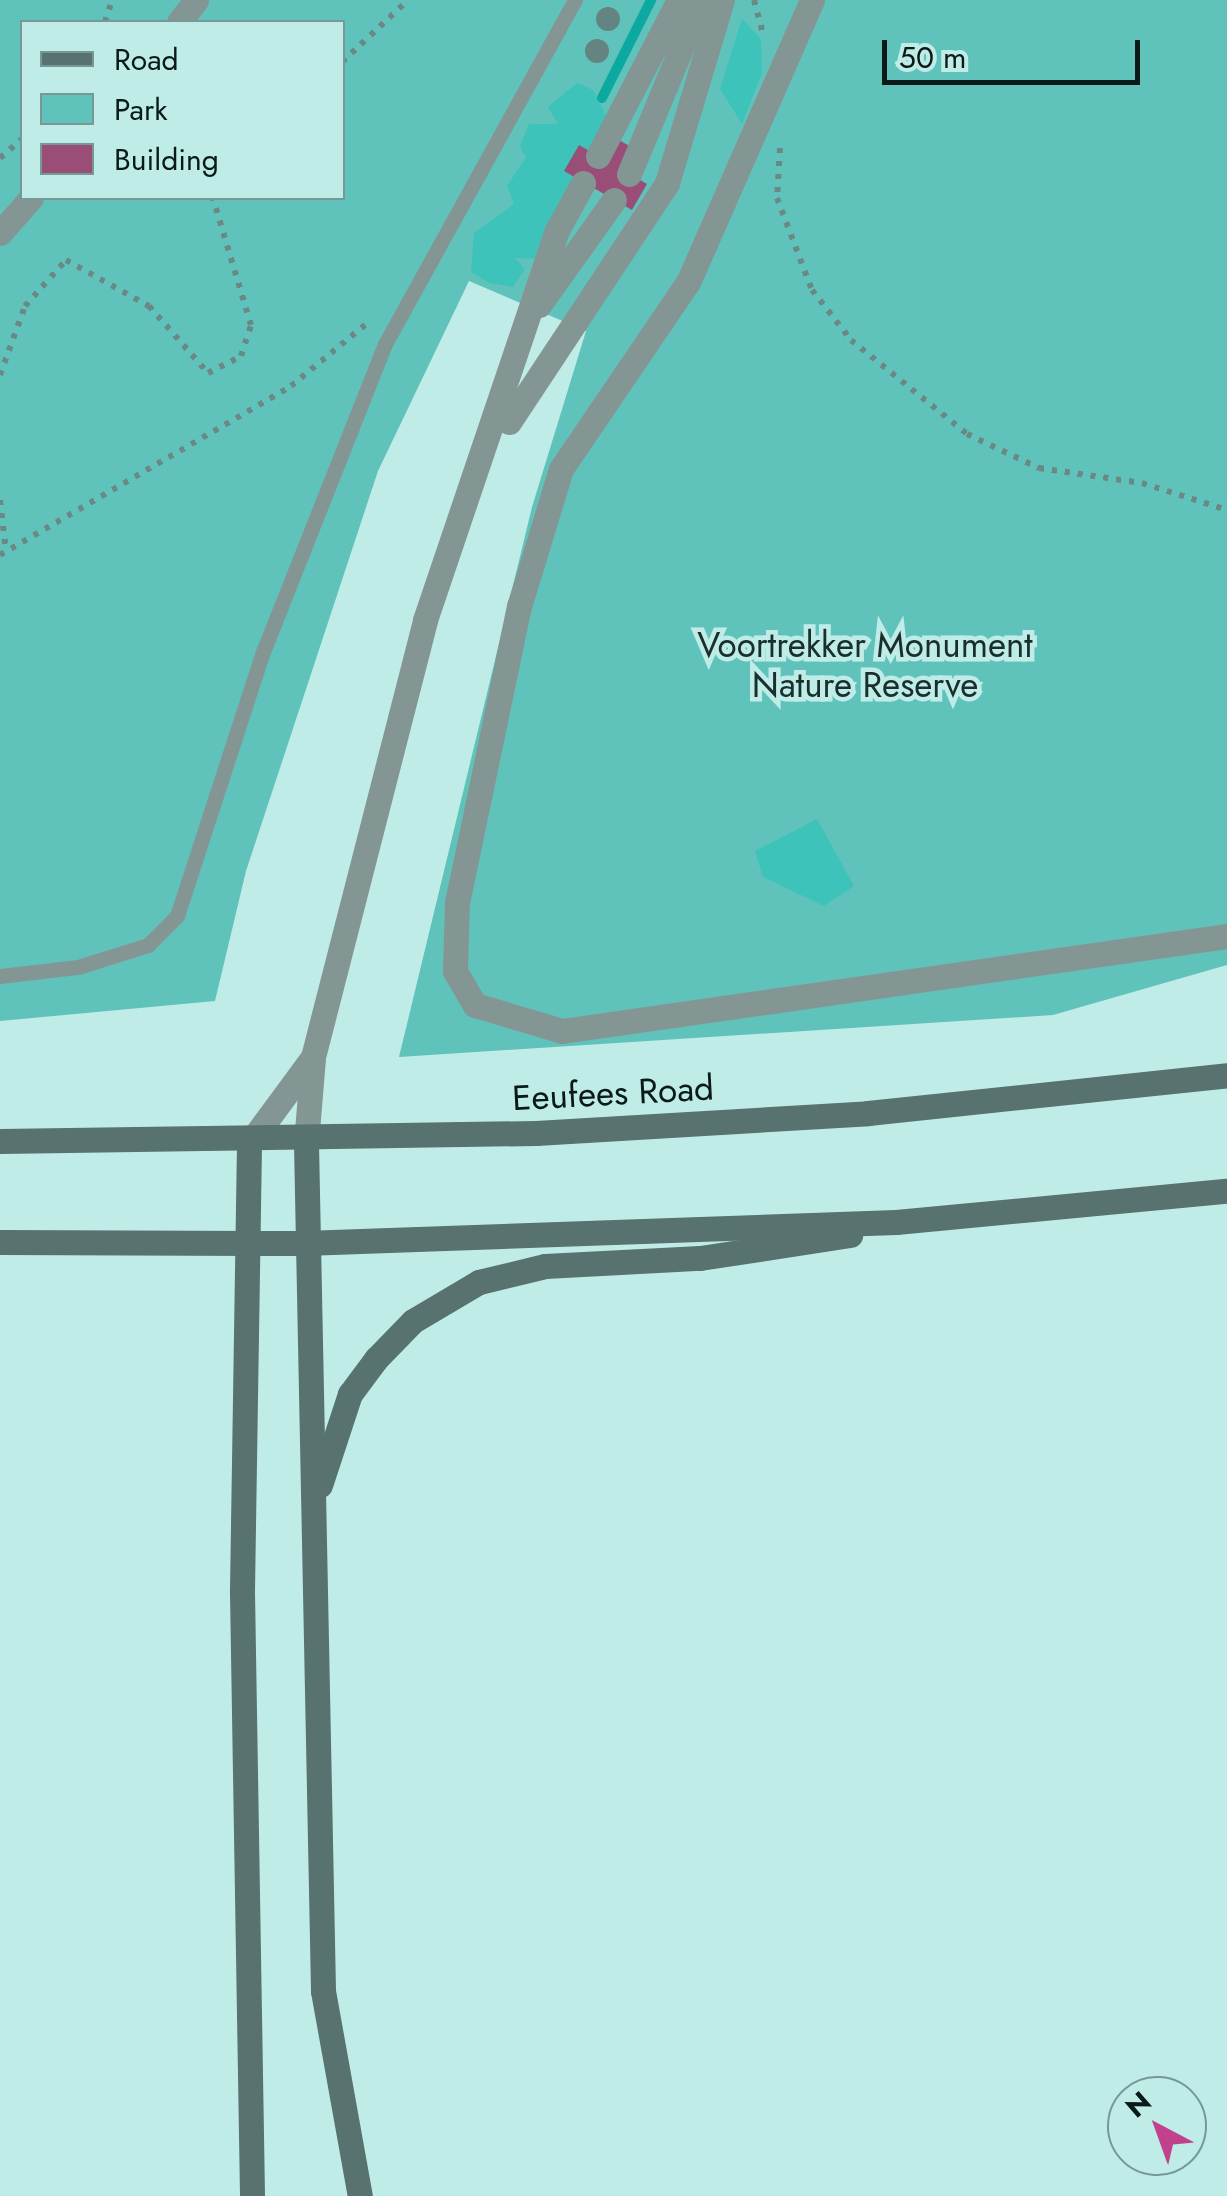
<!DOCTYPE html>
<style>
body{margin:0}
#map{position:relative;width:1227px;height:2196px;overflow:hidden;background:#c0ece7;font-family:Jost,sans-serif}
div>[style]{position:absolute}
.green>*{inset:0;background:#60c3bb}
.forest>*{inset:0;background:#3dc3ba}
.stream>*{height:10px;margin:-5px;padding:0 5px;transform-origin:5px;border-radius:5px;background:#0ca9a1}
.building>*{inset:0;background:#9a4e77}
.path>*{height:6px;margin-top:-3px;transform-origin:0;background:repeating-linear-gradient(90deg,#6a8985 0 5px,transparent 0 13px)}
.service>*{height:15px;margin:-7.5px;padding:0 7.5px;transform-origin:7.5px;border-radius:7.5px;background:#849694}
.minor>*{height:25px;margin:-12.5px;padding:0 12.5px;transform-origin:12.5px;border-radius:12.5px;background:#849694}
.secondary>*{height:25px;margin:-12.5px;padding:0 12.5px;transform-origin:12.5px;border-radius:12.5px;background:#57726f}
.trees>*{width:24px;height:24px;margin:-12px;border-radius:50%;background:#648481}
span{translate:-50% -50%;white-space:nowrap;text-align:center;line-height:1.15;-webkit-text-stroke:9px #c0ece7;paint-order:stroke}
.park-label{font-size:35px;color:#192f2d}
.street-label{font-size:35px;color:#091a18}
.legend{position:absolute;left:20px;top:20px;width:325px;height:180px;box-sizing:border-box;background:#c0ece7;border:2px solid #779894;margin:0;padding:12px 18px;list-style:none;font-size:30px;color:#091a18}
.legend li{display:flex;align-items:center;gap:20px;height:50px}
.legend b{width:50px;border:2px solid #779894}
.north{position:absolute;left:1107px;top:2076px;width:100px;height:100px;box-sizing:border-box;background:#c0ece7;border:2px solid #779894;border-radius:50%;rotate:319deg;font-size:28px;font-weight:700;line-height:40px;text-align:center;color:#091a18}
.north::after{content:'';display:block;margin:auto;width:35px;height:45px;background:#c1418c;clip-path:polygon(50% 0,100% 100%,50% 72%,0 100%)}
.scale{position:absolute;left:882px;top:40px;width:258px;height:45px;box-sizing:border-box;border:5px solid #091a18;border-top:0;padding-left:12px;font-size:30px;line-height:35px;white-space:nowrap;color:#091a18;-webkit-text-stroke:8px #c0ece7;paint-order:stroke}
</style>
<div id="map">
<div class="green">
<i style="clip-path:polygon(evenodd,0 0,1227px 0,1227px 965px,1053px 1015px,399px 1057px,532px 507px,586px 331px,469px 281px,378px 471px,246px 871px,215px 1001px,0 1021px,0 0,22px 22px,342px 22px,342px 198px,22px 198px,22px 22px)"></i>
</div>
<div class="forest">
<i style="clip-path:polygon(742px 19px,761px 39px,762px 73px,742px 124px,720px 89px)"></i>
<i style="clip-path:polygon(577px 83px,593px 90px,609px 121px,541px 259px,515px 258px,525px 269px,513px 287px,489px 283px,471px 272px,474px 233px,514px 204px,507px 186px,526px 157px,520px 146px,529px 124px,558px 124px,548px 107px)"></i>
<i style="clip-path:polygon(817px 819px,854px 886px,824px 906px,763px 877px,755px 851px)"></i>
</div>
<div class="stream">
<i style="left:602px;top:98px;width:110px;rotate:-63.4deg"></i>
</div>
<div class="building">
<i style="clip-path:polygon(619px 140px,633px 148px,621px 169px,647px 184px,632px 210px,564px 171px,579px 145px,607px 161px)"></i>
</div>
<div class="path">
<i style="left:754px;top:0;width:38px;rotate:75deg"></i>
<i style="left:105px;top:22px;width:23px;rotate:-72deg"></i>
<i style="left:342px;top:62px;width:91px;rotate:-43.2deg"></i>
<i style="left:780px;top:148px;width:50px;rotate:93.4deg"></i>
<i style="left:777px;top:198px;width:98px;rotate:69.2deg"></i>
<i style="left:812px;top:290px;width:63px;rotate:52deg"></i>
<i style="left:851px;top:340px;width:149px;rotate:39deg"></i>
<i style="left:967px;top:434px;width:80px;rotate:25.3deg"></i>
<i style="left:1039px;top:468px;width:104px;rotate:8.3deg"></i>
<i style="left:1142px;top:483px;width:89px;rotate:17.6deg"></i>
<i style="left:0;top:158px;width:29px;rotate:-41deg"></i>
<i style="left:0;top:375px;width:73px;rotate:-70.1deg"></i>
<i style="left:25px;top:306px;width:62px;rotate:-48.3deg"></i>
<i style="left:66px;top:260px;width:95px;rotate:29deg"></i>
<i style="left:149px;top:306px;width:89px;rotate:48.6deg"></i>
<i style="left:208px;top:373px;width:37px;rotate:-27deg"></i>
<i style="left:241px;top:356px;width:33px;rotate:-72deg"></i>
<i style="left:251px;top:325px;width:133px;rotate:-106.7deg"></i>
<i style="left:0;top:500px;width:51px;rotate:83.3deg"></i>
<i style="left:0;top:555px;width:337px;rotate:-30.1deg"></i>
<i style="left:291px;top:386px;width:96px;rotate:-39.5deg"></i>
</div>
<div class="service">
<i style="left:0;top:976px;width:79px;rotate:-6.6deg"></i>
<i style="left:78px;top:967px;width:73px;rotate:-17.4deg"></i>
<i style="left:148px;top:945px;width:41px;rotate:-45deg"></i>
<i style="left:177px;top:916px;width:278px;rotate:-72deg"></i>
<i style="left:263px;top:652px;width:331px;rotate:-68.4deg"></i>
<i style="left:385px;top:344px;width:393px;rotate:-61.1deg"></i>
</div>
<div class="minor">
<i style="left:812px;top:0;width:308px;rotate:113.7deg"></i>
<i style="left:688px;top:282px;width:226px;rotate:124.2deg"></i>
<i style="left:561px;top:469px;width:143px;rotate:107deg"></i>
<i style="left:519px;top:606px;width:302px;rotate:101.8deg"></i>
<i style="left:457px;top:902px;width:69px;rotate:91.7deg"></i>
<i style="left:455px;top:971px;width:39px;rotate:60deg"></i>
<i style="left:475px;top:1005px;width:91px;rotate:16.6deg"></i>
<i style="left:562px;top:1031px;width:672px;rotate:-8.13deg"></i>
<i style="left:179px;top:22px;width:28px;rotate:-52deg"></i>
<i style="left:598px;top:156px;width:176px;rotate:-62.6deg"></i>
<i style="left:629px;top:174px;width:188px;rotate:-67.5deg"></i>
<i style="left:0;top:233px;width:47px;rotate:-48.5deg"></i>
<i style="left:539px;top:305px;width:129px;rotate:-54.5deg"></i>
<i style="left:509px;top:422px;width:287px;rotate:-56.5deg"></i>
<i style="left:667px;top:183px;width:191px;rotate:-73.3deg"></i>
<i style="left:306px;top:1143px;width:86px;rotate:-85.3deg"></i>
<i style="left:313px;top:1057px;width:451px;rotate:-75.6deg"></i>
<i style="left:425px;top:620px;width:410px;rotate:-71.3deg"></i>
<i style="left:556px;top:232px;width:56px;rotate:-61.1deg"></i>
<i style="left:249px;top:1144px;width:104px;rotate:-53.6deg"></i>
</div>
<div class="secondary">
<i style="left:0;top:1141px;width:536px;rotate:-0.86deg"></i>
<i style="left:536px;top:1133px;width:333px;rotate:-3.4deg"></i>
<i style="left:868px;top:1113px;width:361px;rotate:-6deg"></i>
<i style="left:306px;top:1143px;width:848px;rotate:88.85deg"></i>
<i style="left:323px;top:1991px;width:208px;rotate:79.8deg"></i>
<i style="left:249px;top:1144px;width:448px;rotate:90.9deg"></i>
<i style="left:242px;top:1592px;width:604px;rotate:89.05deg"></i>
<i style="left:0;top:1242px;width:304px;rotate:0.2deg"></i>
<i style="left:304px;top:1243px;width:592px;rotate:-2.03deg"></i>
<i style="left:896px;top:1222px;width:332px;rotate:-5.4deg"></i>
<i style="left:320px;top:1485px;width:96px;rotate:-71.8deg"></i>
<i style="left:350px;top:1394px;width:44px;rotate:-53.4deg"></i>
<i style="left:376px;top:1359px;width:53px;rotate:-45.8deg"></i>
<i style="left:413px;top:1321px;width:77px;rotate:-30.6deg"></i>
<i style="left:479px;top:1282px;width:68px;rotate:-13.6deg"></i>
<i style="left:545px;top:1266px;width:155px;rotate:-3deg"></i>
<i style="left:700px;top:1258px;width:152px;rotate:-8.7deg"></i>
</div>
<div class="trees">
<i style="left:608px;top:19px"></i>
<i style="left:597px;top:51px"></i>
</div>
<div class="park-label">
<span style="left:865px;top:665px">Voortrekker Monument<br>Nature Reserve</span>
</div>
<div class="street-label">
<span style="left:613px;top:1093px;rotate:-3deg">Eeufees Road</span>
</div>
<ul class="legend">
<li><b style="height:12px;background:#57726f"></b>Road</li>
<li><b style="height:28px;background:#60c3bb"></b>Park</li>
<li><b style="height:28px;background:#9a4e77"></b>Building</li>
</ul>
<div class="north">N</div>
<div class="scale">50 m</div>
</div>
